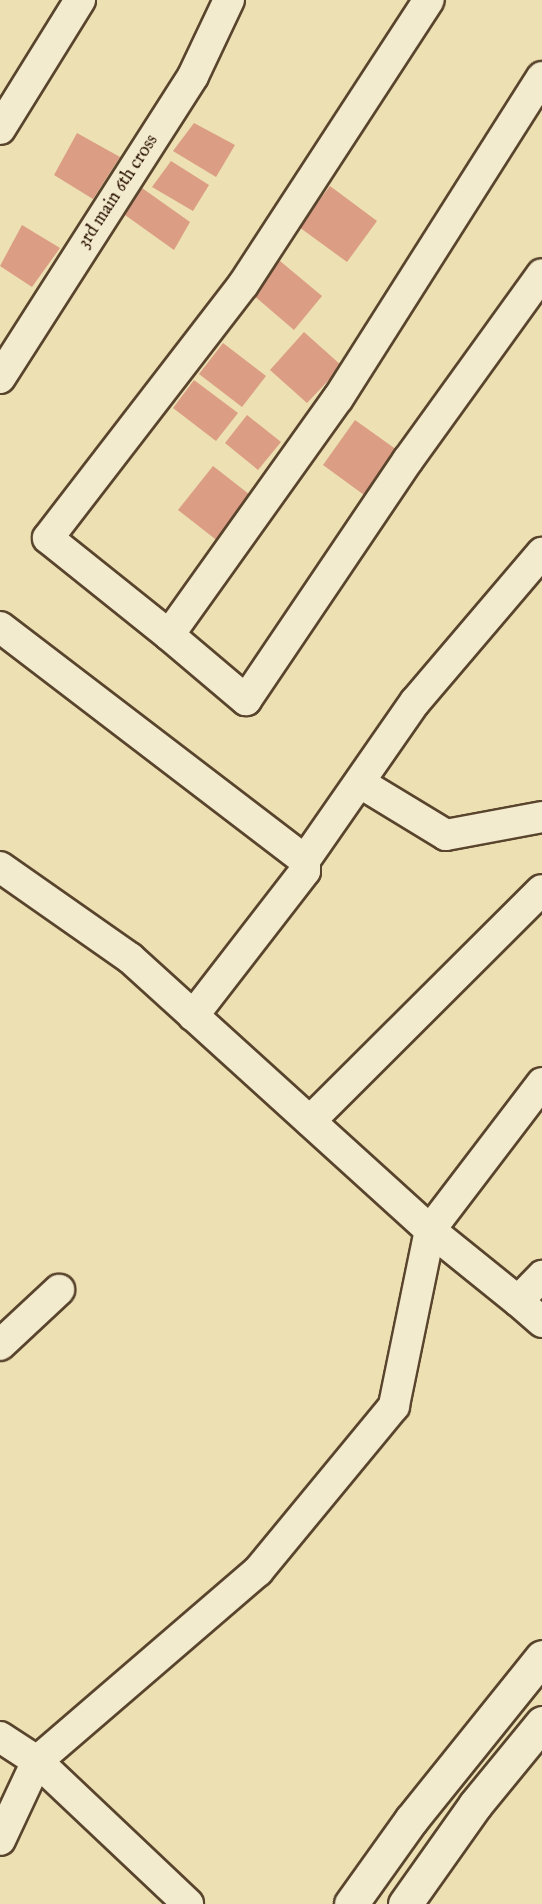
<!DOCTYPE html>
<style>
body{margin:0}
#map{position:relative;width:542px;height:1904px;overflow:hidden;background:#ede0b3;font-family:"IM FELL English",serif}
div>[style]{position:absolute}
.building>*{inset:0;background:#db9d84}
.roads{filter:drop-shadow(2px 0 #59442d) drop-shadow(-2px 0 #59442d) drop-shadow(0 2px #59442d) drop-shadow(0 -2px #59442d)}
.minor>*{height:30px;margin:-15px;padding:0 15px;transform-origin:15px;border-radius:15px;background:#f3ebce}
.secondary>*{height:33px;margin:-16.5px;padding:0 16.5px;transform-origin:16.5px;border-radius:16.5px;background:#f3ebce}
span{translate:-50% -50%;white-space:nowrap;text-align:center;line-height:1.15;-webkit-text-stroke:4.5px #f3ebce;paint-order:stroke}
.street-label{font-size:18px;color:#281000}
</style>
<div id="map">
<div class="building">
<i style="clip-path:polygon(194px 123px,235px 145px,216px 177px,173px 151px)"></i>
<i style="clip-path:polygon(77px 133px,120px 157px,93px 199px,54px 175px)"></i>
<i style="clip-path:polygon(171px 161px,209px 185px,193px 211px,152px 187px)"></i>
<i style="clip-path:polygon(330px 186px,377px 221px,347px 262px,299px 227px)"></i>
<i style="clip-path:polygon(142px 188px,190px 222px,174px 250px,125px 215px)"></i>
<i style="clip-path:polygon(22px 225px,60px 248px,32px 287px,0 266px)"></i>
<i style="clip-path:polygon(280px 261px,322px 296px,294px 330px,252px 294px)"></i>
<i style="clip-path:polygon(304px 332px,342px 366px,307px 403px,270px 370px)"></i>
<i style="clip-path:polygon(223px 343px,266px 376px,242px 407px,199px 374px)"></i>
<i style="clip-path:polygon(194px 380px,238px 413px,216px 441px,173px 408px)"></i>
<i style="clip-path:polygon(247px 415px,281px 442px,258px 470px,225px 443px)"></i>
<i style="clip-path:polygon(355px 420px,404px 455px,371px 500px,323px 465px)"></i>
<i style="clip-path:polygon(213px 466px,254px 498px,219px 542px,178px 510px)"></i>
</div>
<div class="roads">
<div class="minor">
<i style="left:542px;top:77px;width:380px;rotate:122.4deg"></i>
<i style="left:338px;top:398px;width:291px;rotate:125.5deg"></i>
<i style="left:169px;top:635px;width:101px;rotate:40.2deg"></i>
<i style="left:246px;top:700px;width:290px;rotate:-56deg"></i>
<i style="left:408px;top:460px;width:229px;rotate:-54.2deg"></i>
<i style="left:0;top:129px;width:152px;rotate:-58.2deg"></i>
<i style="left:0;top:378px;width:358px;rotate:-57.4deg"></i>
<i style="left:193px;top:76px;width:84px;rotate:-64.7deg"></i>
<i style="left:0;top:627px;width:384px;rotate:37.4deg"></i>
<i style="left:305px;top:860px;width:11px;rotate:90deg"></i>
<i style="left:305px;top:871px;width:183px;rotate:127.7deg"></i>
<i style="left:169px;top:635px;width:155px;rotate:-141.3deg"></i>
<i style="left:48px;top:538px;width:319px;rotate:-52.4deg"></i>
<i style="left:243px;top:285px;width:340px;rotate:-56.9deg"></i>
<i style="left:362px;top:784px;width:98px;rotate:31.3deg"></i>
<i style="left:446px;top:835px;width:98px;rotate:-10.6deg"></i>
<i style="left:305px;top:860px;width:193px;rotate:-55.2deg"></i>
<i style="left:415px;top:702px;width:196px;rotate:-49.6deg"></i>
<i style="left:0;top:867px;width:159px;rotate:35deg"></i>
<i style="left:130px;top:958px;width:405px;rotate:42.2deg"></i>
<i style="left:430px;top:1230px;width:180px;rotate:101.6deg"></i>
<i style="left:394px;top:1406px;width:214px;rotate:129.5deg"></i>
<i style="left:258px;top:1571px;width:291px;rotate:139.3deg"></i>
<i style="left:37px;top:1761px;width:87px;rotate:115.1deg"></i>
<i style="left:542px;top:1083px;width:185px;rotate:127.3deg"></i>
<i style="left:430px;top:1230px;width:113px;rotate:38.9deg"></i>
<i style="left:518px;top:1301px;width:35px;rotate:-46deg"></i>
<i style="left:310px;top:1121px;width:327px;rotate:-44.9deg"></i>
<i style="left:518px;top:1301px;width:32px;rotate:41deg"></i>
<i style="left:0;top:1345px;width:81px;rotate:-43deg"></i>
<i style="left:0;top:1737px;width:44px;rotate:33deg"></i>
<i style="left:37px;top:1761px;width:208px;rotate:43.4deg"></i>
</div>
<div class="secondary">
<i style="left:351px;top:1904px;width:103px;rotate:-54.5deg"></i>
<i style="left:411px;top:1820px;width:209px;rotate:-51.2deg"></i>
<i style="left:405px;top:1904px;width:121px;rotate:-54.7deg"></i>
<i style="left:475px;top:1805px;width:106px;rotate:-50.7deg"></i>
</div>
</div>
<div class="street-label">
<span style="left:119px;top:192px;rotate:-57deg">3rd main 6th cross</span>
</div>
</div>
